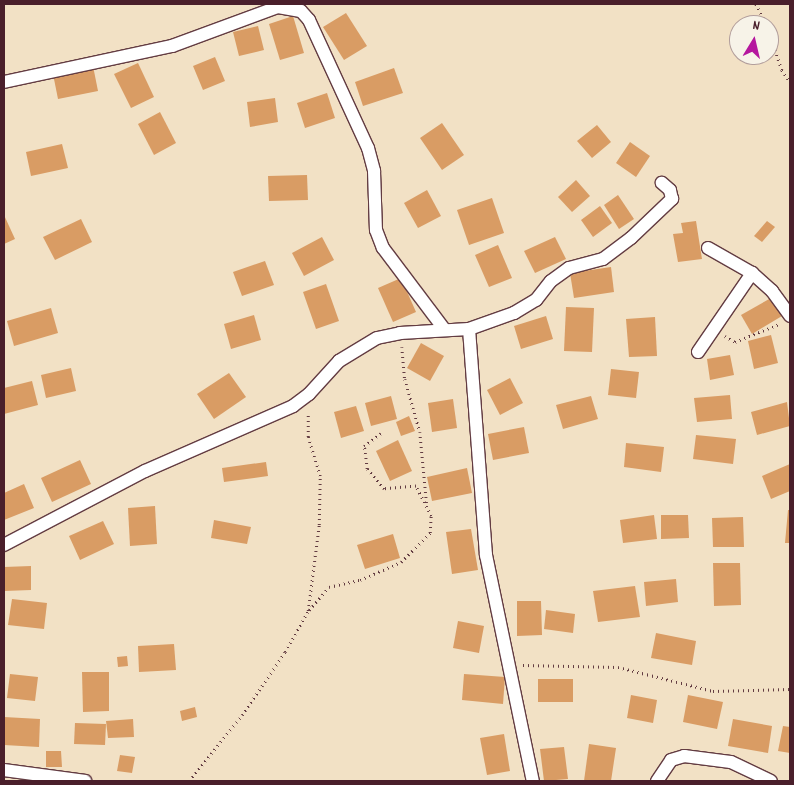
<!DOCTYPE html>
<style>
body{margin:0}
#map{position:relative;width:794px;height:785px;overflow:hidden;background:#f2e1c5;font-family:Dekko,sans-serif}
div>[style]{position:absolute}
.building>*{inset:0;background:#d99c64}
.path>*{height:2.5px;margin-top:-1.25px;transform-origin:0;background:repeating-linear-gradient(90deg,#633c42 0 1px,transparent 0 5px)}
.roads{filter:drop-shadow(1px 0 #633c42) drop-shadow(-1px 0 #633c42) drop-shadow(0 1px #633c42) drop-shadow(0 -1px #633c42)}
.minor>*{height:12px;margin:-6px;padding:0 6px;transform-origin:6px;border-radius:6px;background:#fff}
span{translate:-50% -50%;white-space:nowrap;text-align:center;line-height:1.15;-webkit-text-stroke:4.5px #f7f3e8;paint-order:stroke}
.frame{position:absolute;inset:0;border:5px solid #4a1f2b;pointer-events:none}
.north{position:absolute;left:729px;top:15px;width:50px;height:50px;box-sizing:border-box;background:#f7f3e8;border:1px solid #b29e9c;border-radius:50%;rotate:9deg;font-size:14px;font-weight:700;line-height:20px;text-align:center;color:#4a1f2b}
.north::after{content:'';display:block;margin:auto;width:18px;height:22px;background:#b5179e;clip-path:polygon(50% 0,100% 100%,50% 72%,0 100%)}
</style>
<div id="map">
<div class="building">
<i style="clip-path:polygon(346px 13px,367px 46px,344px 60px,323px 27px)"></i>
<i style="clip-path:polygon(293px 16px,304px 53px,280px 60px,269px 24px)"></i>
<i style="clip-path:polygon(258px 26px,264px 50px,239px 56px,233px 32px)"></i>
<i style="clip-path:polygon(215px 57px,225px 81px,203px 90px,193px 66px)"></i>
<i style="clip-path:polygon(138px 63px,154px 97px,131px 108px,114px 74px)"></i>
<i style="clip-path:polygon(93px 66px,98px 91px,58px 99px,53px 74px)"></i>
<i style="clip-path:polygon(394px 68px,403px 93px,363px 106px,355px 82px)"></i>
<i style="clip-path:polygon(327px 93px,335px 118px,305px 128px,297px 103px)"></i>
<i style="clip-path:polygon(275px 98px,278px 122px,250px 127px,247px 102px)"></i>
<i style="clip-path:polygon(160px 112px,176px 143px,154px 155px,138px 124px)"></i>
<i style="clip-path:polygon(442px 123px,464px 155px,442px 170px,420px 138px)"></i>
<i style="clip-path:polygon(597px 125px,611px 142px,592px 158px,577px 141px)"></i>
<i style="clip-path:polygon(630px 142px,650px 156px,636px 177px,616px 163px)"></i>
<i style="clip-path:polygon(62px 144px,68px 168px,31px 176px,26px 152px)"></i>
<i style="clip-path:polygon(307px 175px,308px 200px,269px 201px,268px 176px)"></i>
<i style="clip-path:polygon(576px 180px,590px 196px,572px 212px,558px 197px)"></i>
<i style="clip-path:polygon(427px 190px,441px 216px,418px 228px,404px 203px)"></i>
<i style="clip-path:polygon(618px 195px,634px 219px,619px 229px,604px 205px)"></i>
<i style="clip-path:polygon(492px 198px,504px 233px,469px 245px,457px 210px)"></i>
<i style="clip-path:polygon(600px 206px,612px 223px,593px 237px,581px 220px)"></i>
<i style="clip-path:polygon(4px 215px,15px 239px,4px 244px)"></i>
<i style="clip-path:polygon(81px 219px,92px 242px,55px 260px,43px 237px)"></i>
<i style="clip-path:polygon(696px 221px,702px 259px,678px 262px,673px 234px,683px 233px,681px 223px)"></i>
<i style="clip-path:polygon(767px 221px,775px 227px,762px 242px,754px 236px)"></i>
<i style="clip-path:polygon(322px 237px,334px 260px,304px 276px,292px 253px)"></i>
<i style="clip-path:polygon(555px 237px,566px 259px,535px 273px,524px 251px)"></i>
<i style="clip-path:polygon(498px 245px,512px 278px,489px 287px,475px 255px)"></i>
<i style="clip-path:polygon(265px 261px,274px 285px,242px 296px,233px 272px)"></i>
<i style="clip-path:polygon(611px 267px,614px 292px,574px 298px,570px 273px)"></i>
<i style="clip-path:polygon(401px 278px,416px 312px,393px 322px,378px 288px)"></i>
<i style="clip-path:polygon(326px 284px,339px 321px,316px 329px,303px 292px)"></i>
<i style="clip-path:polygon(771px 298px,782px 316px,752px 334px,741px 315px)"></i>
<i style="clip-path:polygon(566px 307px,594px 308px,592px 352px,564px 351px)"></i>
<i style="clip-path:polygon(51px 308px,58px 333px,14px 346px,7px 321px)"></i>
<i style="clip-path:polygon(254px 315px,261px 340px,231px 349px,224px 324px)"></i>
<i style="clip-path:polygon(546px 316px,553px 339px,521px 349px,514px 326px)"></i>
<i style="clip-path:polygon(655px 317px,657px 356px,629px 357px,626px 319px)"></i>
<i style="clip-path:polygon(771px 335px,778px 363px,754px 369px,748px 341px)"></i>
<i style="clip-path:polygon(421px 343px,444px 356px,430px 381px,407px 368px)"></i>
<i style="clip-path:polygon(730px 355px,734px 375px,710px 380px,707px 359px)"></i>
<i style="clip-path:polygon(71px 368px,76px 391px,46px 398px,41px 375px)"></i>
<i style="clip-path:polygon(611px 369px,639px 372px,636px 398px,608px 395px)"></i>
<i style="clip-path:polygon(229px 373px,246px 397px,214px 419px,197px 394px)"></i>
<i style="clip-path:polygon(510px 378px,523px 403px,500px 415px,487px 390px)"></i>
<i style="clip-path:polygon(32px 381px,38px 405px,4px 414px,4px 388px)"></i>
<i style="clip-path:polygon(730px 395px,732px 419px,697px 422px,694px 398px)"></i>
<i style="clip-path:polygon(391px 396px,397px 419px,371px 426px,365px 403px)"></i>
<i style="clip-path:polygon(591px 396px,598px 419px,563px 429px,556px 405px)"></i>
<i style="clip-path:polygon(453px 399px,457px 428px,432px 432px,428px 403px)"></i>
<i style="clip-path:polygon(787px 402px,790px 426px,757px 435px,751px 412px)"></i>
<i style="clip-path:polygon(356px 406px,364px 431px,341px 438px,334px 412px)"></i>
<i style="clip-path:polygon(409px 416px,415px 431px,401px 436px,396px 422px)"></i>
<i style="clip-path:polygon(524px 427px,529px 453px,493px 460px,488px 434px)"></i>
<i style="clip-path:polygon(696px 435px,736px 439px,733px 464px,693px 459px)"></i>
<i style="clip-path:polygon(398px 440px,412px 471px,390px 481px,376px 451px)"></i>
<i style="clip-path:polygon(626px 443px,664px 447px,661px 472px,624px 467px)"></i>
<i style="clip-path:polygon(80px 460px,91px 484px,52px 502px,41px 478px)"></i>
<i style="clip-path:polygon(266px 462px,268px 476px,224px 482px,222px 468px)"></i>
<i style="clip-path:polygon(790px 464px,790px 491px,771px 499px,762px 476px)"></i>
<i style="clip-path:polygon(467px 468px,472px 493px,432px 501px,427px 477px)"></i>
<i style="clip-path:polygon(24px 484px,34px 508px,4px 520px,4px 493px)"></i>
<i style="clip-path:polygon(155px 506px,157px 544px,130px 546px,128px 508px)"></i>
<i style="clip-path:polygon(788px 510px,790px 510px,790px 543px,785px 543px)"></i>
<i style="clip-path:polygon(654px 515px,657px 539px,623px 543px,620px 520px)"></i>
<i style="clip-path:polygon(661px 515px,688px 515px,689px 538px,661px 539px)"></i>
<i style="clip-path:polygon(743px 517px,744px 547px,713px 547px,712px 518px)"></i>
<i style="clip-path:polygon(214px 520px,251px 527px,247px 544px,211px 538px)"></i>
<i style="clip-path:polygon(103px 521px,114px 544px,80px 560px,69px 536px)"></i>
<i style="clip-path:polygon(471px 529px,478px 570px,452px 574px,446px 532px)"></i>
<i style="clip-path:polygon(393px 534px,400px 558px,365px 569px,357px 545px)"></i>
<i style="clip-path:polygon(713px 563px,740px 563px,741px 605px,714px 606px)"></i>
<i style="clip-path:polygon(31px 566px,31px 590px,4px 591px,4px 567px)"></i>
<i style="clip-path:polygon(676px 579px,678px 602px,646px 606px,644px 582px)"></i>
<i style="clip-path:polygon(635px 586px,640px 617px,598px 622px,593px 591px)"></i>
<i style="clip-path:polygon(12px 599px,47px 603px,44px 629px,8px 625px)"></i>
<i style="clip-path:polygon(517px 601px,541px 601px,542px 635px,517px 636px)"></i>
<i style="clip-path:polygon(546px 610px,575px 614px,573px 633px,544px 629px)"></i>
<i style="clip-path:polygon(458px 621px,484px 626px,479px 653px,453px 648px)"></i>
<i style="clip-path:polygon(656px 633px,696px 641px,692px 665px,651px 658px)"></i>
<i style="clip-path:polygon(174px 644px,176px 670px,139px 672px,138px 646px)"></i>
<i style="clip-path:polygon(127px 656px,128px 666px,118px 667px,117px 657px)"></i>
<i style="clip-path:polygon(82px 672px,109px 672px,109px 711px,83px 712px)"></i>
<i style="clip-path:polygon(10px 674px,38px 677px,35px 701px,7px 698px)"></i>
<i style="clip-path:polygon(464px 674px,505px 677px,503px 704px,462px 700px)"></i>
<i style="clip-path:polygon(538px 679px,573px 679px,573px 702px,538px 702px)"></i>
<i style="clip-path:polygon(631px 695px,657px 700px,653px 723px,627px 718px)"></i>
<i style="clip-path:polygon(688px 695px,723px 702px,717px 729px,683px 722px)"></i>
<i style="clip-path:polygon(195px 707px,197px 717px,182px 721px,180px 711px)"></i>
<i style="clip-path:polygon(4px 717px,40px 719px,39px 747px,4px 745px)"></i>
<i style="clip-path:polygon(133px 719px,134px 737px,108px 738px,106px 721px)"></i>
<i style="clip-path:polygon(733px 719px,772px 726px,768px 753px,728px 746px)"></i>
<i style="clip-path:polygon(75px 723px,106px 724px,105px 745px,74px 744px)"></i>
<i style="clip-path:polygon(783px 726px,790px 727px,790px 753px,778px 751px)"></i>
<i style="clip-path:polygon(504px 734px,510px 771px,487px 775px,480px 738px)"></i>
<i style="clip-path:polygon(589px 744px,616px 748px,611px 781px,584px 781px)"></i>
<i style="clip-path:polygon(564px 747px,568px 779px,544px 781px,540px 749px)"></i>
<i style="clip-path:polygon(46px 751px,61px 751px,62px 767px,46px 767px)"></i>
<i style="clip-path:polygon(120px 755px,135px 757px,132px 773px,117px 771px)"></i>
</div>
<div class="path">
<i style="left:756px;top:4px;width:24px;rotate:62deg"></i>
<i style="left:769px;top:31px;width:41px;rotate:71.6deg"></i>
<i style="left:782px;top:70px;width:14px;rotate:56deg"></i>
<i style="left:725px;top:336px;width:12px;rotate:31deg"></i>
<i style="left:735px;top:342px;width:48px;rotate:-22.2deg"></i>
<i style="left:402px;top:347px;width:32px;rotate:85deg"></i>
<i style="left:405px;top:379px;width:55px;rotate:74.2deg"></i>
<i style="left:420px;top:432px;width:74px;rotate:84.6deg"></i>
<i style="left:309px;top:610px;width:30px;rotate:-49deg"></i>
<i style="left:329px;top:587px;width:32px;rotate:-13deg"></i>
<i style="left:360px;top:580px;width:45px;rotate:-23.7deg"></i>
<i style="left:401px;top:562px;width:41px;rotate:-45deg"></i>
<i style="left:430px;top:533px;width:17px;rotate:-87deg"></i>
<i style="left:431px;top:516px;width:34px;rotate:-117deg"></i>
<i style="left:416px;top:486px;width:32px;rotate:175deg"></i>
<i style="left:384px;top:489px;width:26px;rotate:-130deg"></i>
<i style="left:367px;top:469px;width:23px;rotate:-97deg"></i>
<i style="left:364px;top:446px;width:21px;rotate:-37deg"></i>
<i style="left:523px;top:665px;width:95px;rotate:1.2deg"></i>
<i style="left:618px;top:667px;width:98px;rotate:14.2deg"></i>
<i style="left:713px;top:691px;width:77px;rotate:-1.5deg"></i>
<i style="left:189px;top:781px;width:85px;rotate:-51.2deg"></i>
<i style="left:242px;top:715px;width:76px;rotate:-55.7deg"></i>
<i style="left:285px;top:652px;width:47px;rotate:-60.7deg"></i>
<i style="left:308px;top:611px;width:87px;rotate:-82.7deg"></i>
<i style="left:319px;top:525px;width:49px;rotate:-88.8deg"></i>
<i style="left:320px;top:476px;width:41px;rotate:-107.1deg"></i>
<i style="left:308px;top:437px;width:24px;rotate:-90deg"></i>
</div>
<div class="roads">
<div class="minor">
<i style="left:4px;top:82px;width:172px;rotate:-12.1deg"></i>
<i style="left:172px;top:46px;width:113px;rotate:-20.2deg"></i>
<i style="left:278px;top:7px;width:23px;rotate:10deg"></i>
<i style="left:301px;top:11px;width:12px;rotate:48deg"></i>
<i style="left:309px;top:20px;width:141px;rotate:65.3deg"></i>
<i style="left:368px;top:148px;width:24px;rotate:75deg"></i>
<i style="left:374px;top:171px;width:59px;rotate:88.1deg"></i>
<i style="left:376px;top:230px;width:19px;rotate:69deg"></i>
<i style="left:383px;top:248px;width:101px;rotate:53deg"></i>
<i style="left:708px;top:248px;width:51px;rotate:29.6deg"></i>
<i style="left:752px;top:273px;width:27px;rotate:42deg"></i>
<i style="left:772px;top:291px;width:31px;rotate:54deg"></i>
<i style="left:469px;top:329px;width:227px;rotate:85.7deg"></i>
<i style="left:486px;top:555px;width:231px;rotate:78.3deg"></i>
<i style="left:698px;top:352px;width:96px;rotate:-55.6deg"></i>
<i style="left:4px;top:545px;width:159px;rotate:-27.7deg"></i>
<i style="left:145px;top:471px;width:162px;rotate:-23.7deg"></i>
<i style="left:293px;top:406px;width:20px;rotate:-37deg"></i>
<i style="left:309px;top:394px;width:45px;rotate:-47.7deg"></i>
<i style="left:339px;top:361px;width:44px;rotate:-31.2deg"></i>
<i style="left:377px;top:338px;width:24px;rotate:-12deg"></i>
<i style="left:400px;top:333px;width:69px;rotate:-3.3deg"></i>
<i style="left:469px;top:329px;width:48px;rotate:-19.6deg"></i>
<i style="left:514px;top:313px;width:26px;rotate:-31deg"></i>
<i style="left:536px;top:300px;width:24px;rotate:-52deg"></i>
<i style="left:551px;top:281px;width:22px;rotate:-36deg"></i>
<i style="left:569px;top:268px;width:35px;rotate:-15deg"></i>
<i style="left:603px;top:259px;width:35px;rotate:-37deg"></i>
<i style="left:631px;top:238px;width:57px;rotate:-43.6deg"></i>
<i style="left:672px;top:199px;width:9px;rotate:-103deg"></i>
<i style="left:670px;top:190px;width:11px;rotate:-139deg"></i>
<i style="left:4px;top:770px;width:82px;rotate:7.7deg"></i>
<i style="left:657px;top:781px;width:25px;rotate:-56deg"></i>
<i style="left:671px;top:760px;width:14px;rotate:-17deg"></i>
<i style="left:684px;top:756px;width:47px;rotate:7.3deg"></i>
<i style="left:731px;top:762px;width:44px;rotate:25.4deg"></i>
</div>
</div>
<div class="frame"></div>
<div class="north">N</div>
</div>
